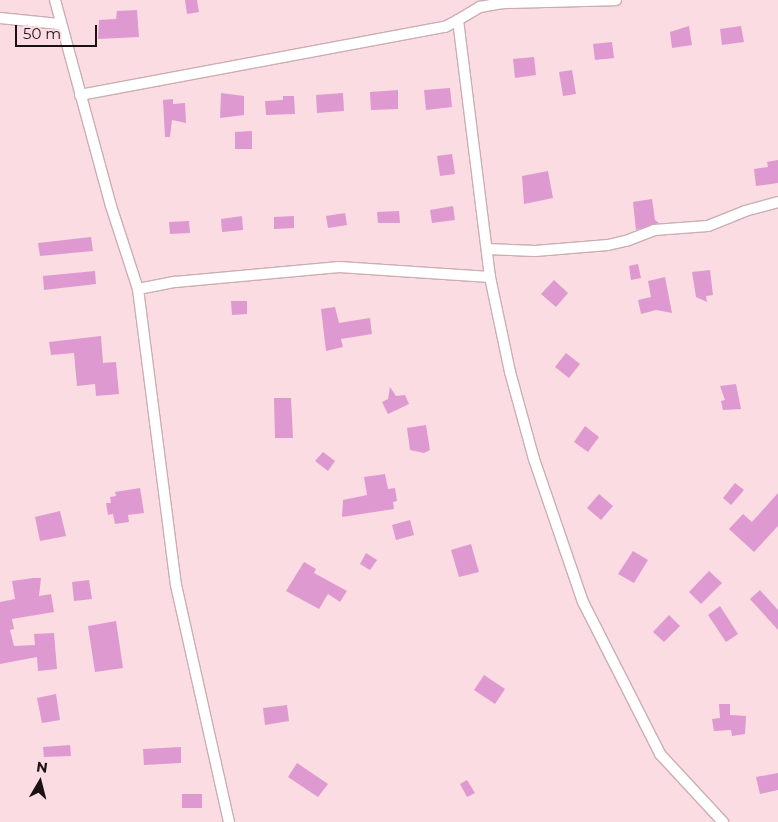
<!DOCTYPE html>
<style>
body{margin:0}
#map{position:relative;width:778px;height:822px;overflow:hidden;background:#fadce2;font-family:Montserrat,sans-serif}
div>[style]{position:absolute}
.building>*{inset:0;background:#df99d1}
.roads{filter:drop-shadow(1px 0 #cbaeb3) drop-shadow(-1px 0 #cbaeb3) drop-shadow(0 1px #cbaeb3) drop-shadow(0 -1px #cbaeb3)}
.street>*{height:10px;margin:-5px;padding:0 5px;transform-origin:5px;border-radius:5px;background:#fff}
span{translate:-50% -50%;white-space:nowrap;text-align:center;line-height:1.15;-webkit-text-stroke:4px #fadce2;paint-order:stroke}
.north{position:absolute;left:15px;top:757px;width:50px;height:50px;-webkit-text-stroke:4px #fadce2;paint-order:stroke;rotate:8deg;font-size:14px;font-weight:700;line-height:20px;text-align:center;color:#1c1214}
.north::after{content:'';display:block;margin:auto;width:18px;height:22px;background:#1c1214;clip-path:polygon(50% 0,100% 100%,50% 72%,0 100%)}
.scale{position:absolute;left:15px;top:25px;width:82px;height:22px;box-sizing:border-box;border:2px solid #1c1214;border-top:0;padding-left:6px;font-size:15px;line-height:18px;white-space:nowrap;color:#1c1214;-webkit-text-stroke:4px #fadce2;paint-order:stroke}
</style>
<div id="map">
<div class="building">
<i style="clip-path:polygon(185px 0,197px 0,199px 12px,187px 14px)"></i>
<i style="clip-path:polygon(137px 10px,139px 37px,98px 39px,99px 20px,116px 19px,117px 11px)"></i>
<i style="clip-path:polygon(689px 26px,692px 45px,672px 48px,670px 32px)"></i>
<i style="clip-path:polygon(741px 26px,744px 42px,722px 45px,720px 29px)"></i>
<i style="clip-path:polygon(612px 42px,614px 58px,595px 60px,593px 44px)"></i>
<i style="clip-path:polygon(534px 57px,536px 75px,515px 78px,513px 59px)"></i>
<i style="clip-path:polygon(572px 70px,576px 94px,563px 96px,559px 72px)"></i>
<i style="clip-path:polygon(450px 88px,452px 107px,426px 110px,424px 90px)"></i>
<i style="clip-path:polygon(398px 90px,398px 109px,371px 110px,370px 92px)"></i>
<i style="clip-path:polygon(221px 93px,244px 96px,244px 115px,220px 118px)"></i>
<i style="clip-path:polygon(343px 93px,344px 111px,317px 113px,316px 95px)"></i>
<i style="clip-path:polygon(283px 96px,294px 96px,295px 114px,266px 115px,265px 101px,283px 100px)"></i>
<i style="clip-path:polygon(173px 99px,173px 104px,185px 103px,186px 123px,172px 120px,170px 137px,165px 137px,163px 100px)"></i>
<i style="clip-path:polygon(252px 131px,252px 149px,235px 149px,235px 132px)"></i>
<i style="clip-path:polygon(452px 154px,455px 174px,440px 176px,437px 156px)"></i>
<i style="clip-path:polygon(778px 160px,778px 183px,756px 186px,754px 169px,768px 167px,767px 162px)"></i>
<i style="clip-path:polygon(548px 171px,553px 198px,524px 204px,522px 176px)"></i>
<i style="clip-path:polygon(652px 199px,655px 220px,659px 223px,636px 230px,633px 202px)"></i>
<i style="clip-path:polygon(453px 206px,455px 220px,432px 223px,430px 210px)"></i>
<i style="clip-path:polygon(399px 211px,400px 223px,378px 223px,377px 212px)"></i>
<i style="clip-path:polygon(345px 213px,347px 225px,328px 228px,326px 216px)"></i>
<i style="clip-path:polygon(242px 216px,243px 230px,222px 232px,221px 219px)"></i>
<i style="clip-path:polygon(294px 216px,294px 228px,274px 229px,274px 217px)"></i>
<i style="clip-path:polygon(189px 221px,190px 233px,170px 234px,169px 222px)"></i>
<i style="clip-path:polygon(91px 237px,93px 251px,40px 256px,38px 243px)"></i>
<i style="clip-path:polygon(638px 264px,641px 278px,631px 280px,629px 266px)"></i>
<i style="clip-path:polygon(710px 270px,713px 295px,706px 296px,707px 302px,696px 297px,692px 272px)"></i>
<i style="clip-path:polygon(95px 271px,96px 284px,44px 290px,43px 276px)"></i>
<i style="clip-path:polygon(665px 277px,672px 313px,656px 310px,641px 314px,638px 300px,651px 297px,648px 281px)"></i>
<i style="clip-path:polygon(554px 280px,568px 293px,556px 307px,541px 294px)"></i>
<i style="clip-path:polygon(231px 301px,247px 301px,247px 314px,232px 315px)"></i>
<i style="clip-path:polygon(335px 307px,339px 323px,370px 318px,372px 334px,341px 339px,343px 347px,326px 351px,321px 309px)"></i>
<i style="clip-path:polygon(101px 336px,103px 363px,116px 362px,119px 394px,96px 396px,95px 384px,77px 386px,74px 353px,51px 355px,49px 342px)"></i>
<i style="clip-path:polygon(566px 353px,580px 364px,569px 378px,555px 367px)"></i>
<i style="clip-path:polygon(736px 384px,741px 409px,723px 410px,721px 401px,725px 400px,720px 386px)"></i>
<i style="clip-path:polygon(390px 387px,396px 396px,405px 395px,409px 404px,388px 414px,382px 402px,388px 399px)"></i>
<i style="clip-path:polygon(274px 398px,291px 398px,293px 438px,275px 438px)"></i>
<i style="clip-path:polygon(426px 425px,430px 450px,424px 453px,410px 450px,407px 428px)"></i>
<i style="clip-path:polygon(585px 426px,599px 437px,588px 452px,574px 442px)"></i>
<i style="clip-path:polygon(323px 452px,335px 461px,328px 471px,315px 461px)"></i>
<i style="clip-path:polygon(385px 474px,388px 489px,395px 488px,397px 501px,393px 502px,394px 509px,342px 517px,343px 500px,367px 495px,364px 477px)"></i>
<i style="clip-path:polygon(735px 483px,744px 490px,731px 505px,723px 498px)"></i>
<i style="clip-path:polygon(140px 488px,144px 513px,128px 515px,129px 522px,115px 524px,113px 514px,108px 515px,106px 503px,111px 503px,110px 497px,116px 496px,115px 492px)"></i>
<i style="clip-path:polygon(778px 493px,778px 526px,754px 552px,729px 529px,743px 514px,752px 522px)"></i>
<i style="clip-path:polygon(599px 494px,613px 506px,601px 520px,587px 508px)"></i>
<i style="clip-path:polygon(60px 511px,66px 536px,40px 541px,35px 517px)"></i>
<i style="clip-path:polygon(410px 520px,414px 535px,396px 540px,392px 525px)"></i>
<i style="clip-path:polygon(471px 544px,479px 572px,459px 577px,451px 550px)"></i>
<i style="clip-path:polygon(633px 551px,648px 560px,634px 583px,618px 574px)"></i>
<i style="clip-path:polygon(366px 553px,377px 560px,370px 570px,360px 564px)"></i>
<i style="clip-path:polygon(304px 562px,316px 569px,314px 573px,347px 591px,340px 602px,328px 594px,319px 609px,286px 591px)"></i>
<i style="clip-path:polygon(709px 571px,722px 583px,701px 604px,689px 592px)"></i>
<i style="clip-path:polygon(33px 578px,41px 578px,39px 596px,51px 594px,54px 612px,12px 619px,14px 629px,10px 630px,14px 646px,35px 645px,34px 634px,54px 633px,57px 669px,38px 671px,37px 657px,0 664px,0 602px,15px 599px,12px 581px)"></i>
<i style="clip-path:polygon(89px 580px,92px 599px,74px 601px,72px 582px)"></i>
<i style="clip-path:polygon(760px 590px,778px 610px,778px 630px,750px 599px)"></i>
<i style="clip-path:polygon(720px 606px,738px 634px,726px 642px,708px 615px)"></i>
<i style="clip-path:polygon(669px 615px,680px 626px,664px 642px,653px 632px)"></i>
<i style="clip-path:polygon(116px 621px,123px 668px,95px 672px,88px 626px)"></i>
<i style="clip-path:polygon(484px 675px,505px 689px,495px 704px,474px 690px)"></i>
<i style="clip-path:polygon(56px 694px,60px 720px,42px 723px,37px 698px)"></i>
<i style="clip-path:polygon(719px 704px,730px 704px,730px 715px,746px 716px,745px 734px,732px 736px,731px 730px,714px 731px,712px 719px,720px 718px)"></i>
<i style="clip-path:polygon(287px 705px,289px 721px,265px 725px,263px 708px)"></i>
<i style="clip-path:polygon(70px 745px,71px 756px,44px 757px,43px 747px)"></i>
<i style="clip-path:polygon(181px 747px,181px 763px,144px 765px,143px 749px)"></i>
<i style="clip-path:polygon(297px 763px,328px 784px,318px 797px,288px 777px)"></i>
<i style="clip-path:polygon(778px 773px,778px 790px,760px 794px,756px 777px)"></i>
<i style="clip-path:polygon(467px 780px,475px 793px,467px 797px,460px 784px)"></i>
<i style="clip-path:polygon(182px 794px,202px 794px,202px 808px,182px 808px)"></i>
</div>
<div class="roads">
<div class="street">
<i style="left:55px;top:0;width:213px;rotate:74.8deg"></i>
<i style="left:111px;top:206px;width:87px;rotate:72deg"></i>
<i style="left:138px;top:289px;width:298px;rotate:82.7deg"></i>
<i style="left:176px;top:585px;width:243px;rotate:77.4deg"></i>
<i style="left:0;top:18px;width:59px;rotate:5.8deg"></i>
<i style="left:80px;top:95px;width:371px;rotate:-10.6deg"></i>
<i style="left:445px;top:27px;width:15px;rotate:-28deg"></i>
<i style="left:487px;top:249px;width:48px;rotate:2.4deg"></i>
<i style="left:535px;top:251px;width:73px;rotate:-4.7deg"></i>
<i style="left:608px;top:245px;width:18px;rotate:-13deg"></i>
<i style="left:626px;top:241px;width:30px;rotate:-21deg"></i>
<i style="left:654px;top:230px;width:54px;rotate:-4.2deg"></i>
<i style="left:708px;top:226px;width:40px;rotate:-22deg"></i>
<i style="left:745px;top:211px;width:34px;rotate:-15deg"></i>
<i style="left:490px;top:277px;width:259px;rotate:-97.1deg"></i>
<i style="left:458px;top:20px;width:26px;rotate:-31deg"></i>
<i style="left:480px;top:7px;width:23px;rotate:-10deg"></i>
<i style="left:503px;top:3px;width:113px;rotate:-1.5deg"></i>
<i style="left:138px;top:289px;width:38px;rotate:-11deg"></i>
<i style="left:175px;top:282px;width:165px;rotate:-5.2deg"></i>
<i style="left:339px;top:267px;width:151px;rotate:3.8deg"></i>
<i style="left:490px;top:277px;width:97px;rotate:78.1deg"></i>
<i style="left:510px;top:372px;width:90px;rotate:74.6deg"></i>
<i style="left:534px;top:459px;width:151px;rotate:71.1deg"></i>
<i style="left:583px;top:602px;width:170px;rotate:63.1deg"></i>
<i style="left:660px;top:754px;width:93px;rotate:47.2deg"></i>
</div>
</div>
<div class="north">N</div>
<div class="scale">50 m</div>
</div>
